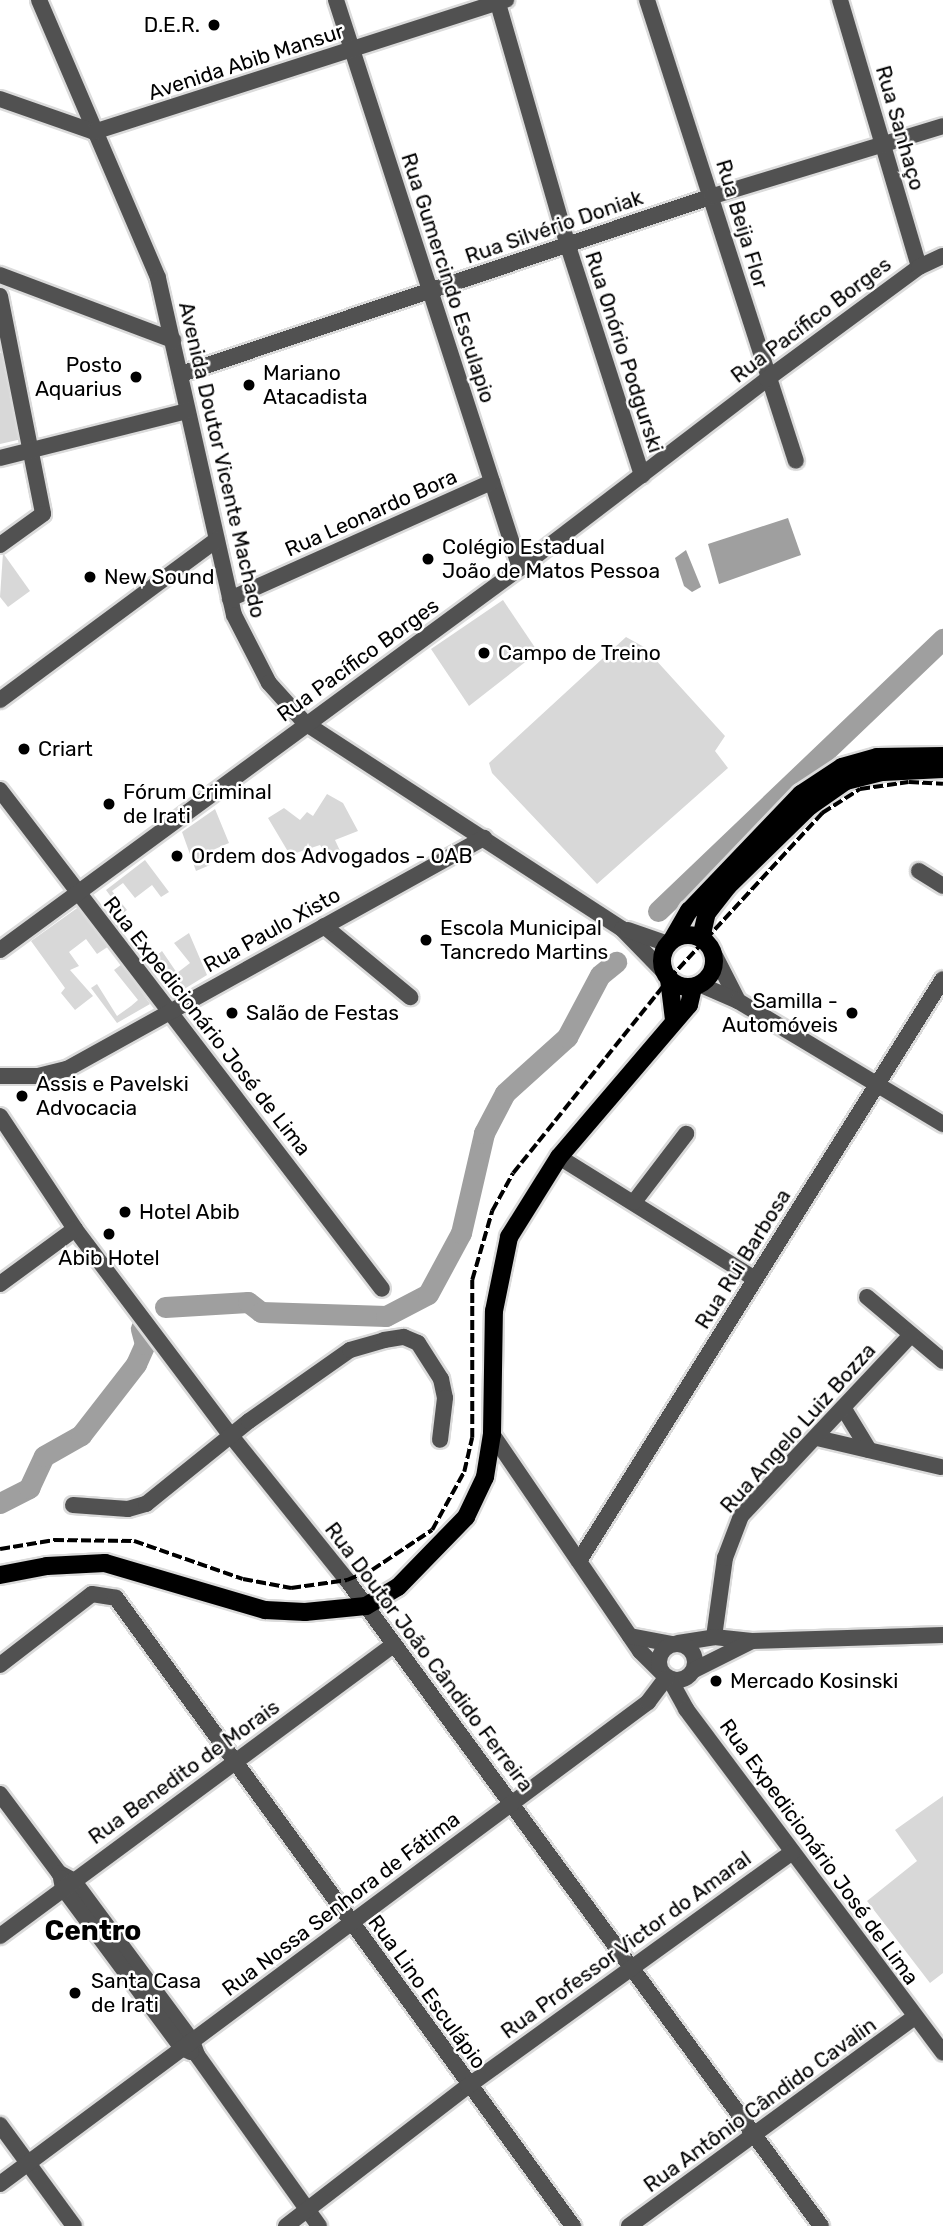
<!DOCTYPE html>
<meta charset="utf-8">
<style>
body{margin:0}
#map{position:relative;width:943px;height:2226px;overflow:hidden;background:#fff;font-family:Rubik,sans-serif}
div>[style]{position:absolute}
.green>*{inset:0;background:#d8d8d8}
.water>*{inset:0;background:#9f9f9f}
.river>*{height:21px;margin:-10.5px;padding:0 10.5px;transform-origin:10.5px;border-radius:10.5px;background:#9f9f9f}
.roads{filter:drop-shadow(2px 0 #dbdbdb) drop-shadow(-2px 0 #dbdbdb) drop-shadow(0 2px #dbdbdb) drop-shadow(0 -2px #dbdbdb)}
.minor>*{height:16px;margin:-8px;padding:0 8px;transform-origin:8px;border-radius:8px;background:#515151}
.minor>.ring{margin:-8px;padding:0;box-sizing:content-box;background:none;border:16px solid #515151;border-radius:50%}
.major>*{height:18px;margin:-9px;padding:0 9px;transform-origin:9px;border-radius:9px;background:#000}
.major>.ring{margin:-9px;padding:0;box-sizing:content-box;background:none;border:18px solid #000;border-radius:50%}
.rail>*{height:3.5px;margin-top:-1.75px;transform-origin:0;background:repeating-linear-gradient(90deg,#000 0 10px,transparent 0 13.5px)}
.dots>*{width:19px;height:19px;translate:-50% -50%;box-sizing:border-box;border:4px solid #fff;border-radius:50%}
span{translate:-50% -50%;white-space:nowrap;text-align:center;line-height:1.15;-webkit-text-stroke:5px #fff;paint-order:stroke}
.poi-label{font-size:21px;color:#000}
.right{translate:-100% -50%;text-align:right}
.left{translate:0 -50%;text-align:left}
.street-label{font-size:21px;color:#000}
.district-label{font-size:28px;color:#000;font-weight:700}
</style>
<div id="map">
<div class="green">
<i style="clip-path:polygon(3px 352px,22px 439px,0 444px,0 353px)"></i>
<i style="clip-path:polygon(3px 553px,30px 591px,8px 607px,0 597px)"></i>
<i style="clip-path:polygon(503px 600px,538px 652px,469px 706px,431px 649px)"></i>
<i style="clip-path:polygon(626px 637px,644px 647px,725px 736px,715px 751px,728px 768px,597px 884px,492px 773px,489px 763px)"></i>
<i style="clip-path:polygon(327px 794px,343px 803px,358px 831px,335px 840px,342px 855px,330px 860px,320px 845px,290px 855px,268px 818px,284px 808px,300px 820px,307px 812px,313px 816px)"></i>
<i style="clip-path:polygon(215px 809px,229px 843px,206px 853px,210px 865px,196px 871px,182px 832px)"></i>
<i style="clip-path:polygon(145px 860px,169px 892px,161px 897px,152px 885px,135px 898px,123px 883px,112px 891px,127px 910px,123px 913px,106px 890px)"></i>
<i style="clip-path:polygon(80px 906px,109px 946px,97px 954px,86px 939px,69px 952px,79px 966px,70px 970px,93px 996px,75px 1010px,61px 993px,65px 988px,31px 941px)"></i>
<i style="clip-path:polygon(189px 933px,207px 975px,181px 991px,155px 957px,162px 951px,177px 973px,190px 963px,174px 943px)"></i>
<i style="clip-path:polygon(122px 964px,150px 1004px,117px 1023px,91px 988px,97px 984px,117px 1016px,131px 1006px,138px 1000px,114px 970px)"></i>
<i style="clip-path:polygon(943px 1796px,943px 1973px,930px 1983px,867px 1901px,917px 1861px,895px 1830px)"></i>
</div>
<div class="water">
<i style="clip-path:polygon(788px 518px,801px 555px,719px 584px,708px 544px)"></i>
<i style="clip-path:polygon(686px 550px,701px 587px,692px 592px,684px 586px,675px 558px)"></i>
</div>
<div class="river">
<i style="left:658px;top:911px;width:394px;rotate:-43.7deg"></i>
<i style="left:165px;top:1307px;width:83px;rotate:-3.4deg"></i>
<i style="left:248px;top:1302px;width:16px;rotate:38deg"></i>
<i style="left:261px;top:1312px;width:125px;rotate:1.8deg"></i>
<i style="left:386px;top:1316px;width:47px;rotate:-27.6deg"></i>
<i style="left:428px;top:1294px;width:69px;rotate:-61.6deg"></i>
<i style="left:461px;top:1233px;width:103px;rotate:-77deg"></i>
<i style="left:484px;top:1133px;width:45px;rotate:-62.3deg"></i>
<i style="left:505px;top:1093px;width:84px;rotate:-42.1deg"></i>
<i style="left:567px;top:1037px;width:70px;rotate:-62deg"></i>
<i style="left:600px;top:975px;width:21px;rotate:-39deg"></i>
<i style="left:0;top:1503px;width:33px;rotate:-27deg"></i>
<i style="left:29px;top:1488px;width:35px;rotate:-65deg"></i>
<i style="left:44px;top:1456px;width:43px;rotate:-29.6deg"></i>
<i style="left:81px;top:1435px;width:90px;rotate:-52.2deg"></i>
<i style="left:136px;top:1364px;width:22px;rotate:-66deg"></i>
<i style="left:145px;top:1344px;width:16px;rotate:-105deg"></i>
</div>
<div class="roads">
<div class="minor">
<i style="left:39px;top:0;width:302px;rotate:66.8deg"></i>
<i style="left:158px;top:278px;width:345px;rotate:77.3deg"></i>
<i style="left:234px;top:615px;width:76px;rotate:62.8deg"></i>
<i style="left:269px;top:683px;width:54px;rotate:48deg"></i>
<i style="left:305px;top:723px;width:378px;rotate:33deg"></i>
<i style="left:622px;top:929px;width:60px;rotate:45.7deg"></i>
<i style="left:336px;top:0;width:597px;rotate:72.05deg"></i>
<i style="left:497px;top:0;width:256px;rotate:73.9deg"></i>
<i style="left:568px;top:246px;width:241px;rotate:72.1deg"></i>
<i style="left:647px;top:0;width:484px;rotate:72.1deg"></i>
<i style="left:840px;top:0;width:278px;rotate:73.5deg"></i>
<i style="left:0;top:99px;width:100px;rotate:19.3deg"></i>
<i style="left:94px;top:132px;width:433px;rotate:-17.8deg"></i>
<i style="left:0;top:275px;width:185px;rotate:20.6deg"></i>
<i style="left:0;top:296px;width:222px;rotate:78.8deg"></i>
<i style="left:43px;top:514px;width:53px;rotate:144.2deg"></i>
<i style="left:181px;top:374px;width:561px;rotate:-18.5deg"></i>
<i style="left:713px;top:196px;width:240px;rotate:-16.9deg"></i>
<i style="left:0;top:458px;width:193px;rotate:-14.1deg"></i>
<i style="left:230px;top:599px;width:287px;rotate:-24.1deg"></i>
<i style="left:0;top:700px;width:269px;rotate:-36.5deg"></i>
<i style="left:0;top:790px;width:628px;rotate:52.56deg"></i>
<i style="left:919px;top:871px;width:28px;rotate:32deg"></i>
<i style="left:324px;top:926px;width:112px;rotate:39.5deg"></i>
<i style="left:628px;top:930px;width:42px;rotate:19.3deg"></i>
<i style="left:0;top:950px;width:645px;rotate:-36.3deg"></i>
<i style="left:520px;top:568px;width:311px;rotate:-37.4deg"></i>
<i style="left:767px;top:379px;width:189px;rotate:-36.4deg"></i>
<i style="left:919px;top:267px;width:26px;rotate:-25deg"></i>
<i style="left:714px;top:954px;width:53px;rotate:62.9deg"></i>
<i style="left:701px;top:985px;width:40px;rotate:23.4deg"></i>
<i style="left:738px;top:1001px;width:239px;rotate:31deg"></i>
<i style="left:0;top:1076px;width:38px"></i>
<i style="left:38px;top:1076px;width:30px;rotate:-14deg"></i>
<i style="left:67px;top:1069px;width:477px;rotate:-29deg"></i>
<i style="left:0;top:1116px;width:136px;rotate:56.4deg"></i>
<i style="left:75px;top:1229px;width:261px;rotate:53deg"></i>
<i style="left:232px;top:1437px;width:184px;rotate:51.2deg"></i>
<i style="left:347px;top:1580px;width:801px;rotate:53.73deg"></i>
<i style="left:559px;top:1157px;width:231px;rotate:31.9deg"></i>
<i style="left:634px;top:1202px;width:86px;rotate:-52.6deg"></i>
<i style="left:0;top:1284px;width:93px;rotate:-36.3deg"></i>
<i style="left:867px;top:1297px;width:99px;rotate:40.1deg"></i>
<i style="left:844px;top:1409px;width:48px;rotate:58.6deg"></i>
<i style="left:492px;top:1434px;width:263px;rotate:55.7deg"></i>
<i style="left:640px;top:1651px;width:31px;rotate:45deg"></i>
<i style="left:817px;top:1438px;width:127px;rotate:13.2deg"></i>
<i style="left:73px;top:1505px;width:55px;rotate:4.2deg"></i>
<i style="left:128px;top:1509px;width:19px;rotate:-16deg"></i>
<i style="left:146px;top:1504px;width:132px;rotate:-38.9deg"></i>
<i style="left:249px;top:1421px;width:123px;rotate:-35.1deg"></i>
<i style="left:350px;top:1350px;width:35px;rotate:-16deg"></i>
<i style="left:384px;top:1340px;width:20px;rotate:-9deg"></i>
<i style="left:404px;top:1337px;width:15px;rotate:23deg"></i>
<i style="left:418px;top:1343px;width:43px;rotate:57.4deg"></i>
<i style="left:441px;top:1379px;width:19px;rotate:78deg"></i>
<i style="left:445px;top:1398px;width:42px;rotate:96.8deg"></i>
<i style="left:579px;top:1561px;width:686px;rotate:-57.98deg"></i>
<i style="left:630px;top:1636px;width:43px;rotate:10.8deg"></i>
<i style="left:714px;top:1637px;width:80px;rotate:-82.1deg"></i>
<i style="left:725px;top:1558px;width:45px;rotate:-69.1deg"></i>
<i style="left:741px;top:1516px;width:248px;rotate:-46.8deg"></i>
<i style="left:678px;top:1643px;width:36px;rotate:-9deg"></i>
<i style="left:714px;top:1637px;width:38px;rotate:6deg"></i>
<i style="left:752px;top:1641px;width:191px;rotate:-1.8deg"></i>
<i class="ring" style="left:659px;top:1644px;width:20px;height:20px"></i>
<i style="left:0;top:1665px;width:116px;rotate:-37.7deg"></i>
<i style="left:92px;top:1594px;width:24px;rotate:9deg"></i>
<i style="left:116px;top:1598px;width:777px;rotate:53.96deg"></i>
<i style="left:694px;top:1670px;width:63px;rotate:-26.6deg"></i>
<i style="left:669px;top:1678px;width:35px;rotate:61deg"></i>
<i style="left:686px;top:1709px;width:429px;rotate:53.2deg"></i>
<i style="left:0;top:1794px;width:99px;rotate:53.2deg"></i>
<i style="left:59px;top:1873px;width:16px;rotate:27deg"></i>
<i style="left:73px;top:1880px;width:200px;rotate:53.5deg"></i>
<i style="left:192px;top:2041px;width:15px;rotate:70deg"></i>
<i style="left:197px;top:2055px;width:210px;rotate:54.5deg"></i>
<i style="left:61px;top:1878px;width:10px;rotate:79deg"></i>
<i style="left:63px;top:1888px;width:199px;rotate:53.4deg"></i>
<i style="left:182px;top:2048px;width:10px;rotate:24deg"></i>
<i style="left:0;top:1936px;width:490px;rotate:-36.5deg"></i>
<i style="left:0;top:2125px;width:125px;rotate:53.8deg"></i>
<i style="left:0;top:2184px;width:808px;rotate:-36.64deg"></i>
<i style="left:648px;top:1702px;width:31px;rotate:-53deg"></i>
<i style="left:286px;top:2226px;width:230px;rotate:-37.6deg"></i>
<i style="left:468px;top:2086px;width:400px;rotate:-35.8deg"></i>
<i style="left:629px;top:2226px;width:354px;rotate:-36.2deg"></i>
</div>
<div class="major">
<i class="ring" style="left:662px;top:935px;width:34px;height:34px"></i>
<i style="left:701px;top:938px;width:26px;rotate:-77deg"></i>
<i style="left:707px;top:913px;width:34px;rotate:-52deg"></i>
<i style="left:728px;top:886px;width:115px;rotate:-44.3deg"></i>
<i style="left:810px;top:806px;width:44px;rotate:-34.8deg"></i>
<i style="left:846px;top:781px;width:38px;rotate:-14deg"></i>
<i style="left:883px;top:772px;width:60px;rotate:-2.9deg"></i>
<i style="left:672px;top:940px;width:34px;rotate:-60deg"></i>
<i style="left:689px;top:911px;width:162px;rotate:-46.3deg"></i>
<i style="left:801px;top:794px;width:49px;rotate:-33.4deg"></i>
<i style="left:842px;top:767px;width:36px;rotate:-16deg"></i>
<i style="left:877px;top:757px;width:66px;rotate:-0.9deg"></i>
<i style="left:669px;top:979px;width:41px;rotate:83deg"></i>
<i style="left:0;top:1575px;width:48px;rotate:-10.8deg"></i>
<i style="left:47px;top:1566px;width:58px;rotate:-3deg"></i>
<i style="left:105px;top:1563px;width:167px;rotate:16.4deg"></i>
<i style="left:265px;top:1610px;width:40px;rotate:2.9deg"></i>
<i style="left:305px;top:1612px;width:61px;rotate:-5.6deg"></i>
<i style="left:366px;top:1606px;width:37px;rotate:-31deg"></i>
<i style="left:398px;top:1587px;width:98px;rotate:-45.8deg"></i>
<i style="left:466px;top:1517px;width:44px;rotate:-64.6deg"></i>
<i style="left:485px;top:1477px;width:44px;rotate:-80.8deg"></i>
<i style="left:492px;top:1434px;width:123px;rotate:-89.1deg"></i>
<i style="left:494px;top:1311px;width:76px;rotate:-78.5deg"></i>
<i style="left:509px;top:1237px;width:94px;rotate:-58deg"></i>
<i style="left:559px;top:1157px;width:200px;rotate:-49.5deg"></i>
<i style="left:689px;top:1005px;width:18px;rotate:-77deg"></i>
</div>
</div>
<div class="rail">
<i style="left:0;top:1549px;width:55px;rotate:-9.5deg"></i>
<i style="left:54px;top:1540px;width:80px;rotate:0.7deg"></i>
<i style="left:134px;top:1541px;width:115px;rotate:19.2deg"></i>
<i style="left:243px;top:1579px;width:49px;rotate:10.6deg"></i>
<i style="left:291px;top:1588px;width:57px;rotate:-8.1deg"></i>
<i style="left:347px;top:1580px;width:27px;rotate:-22deg"></i>
<i style="left:372px;top:1570px;width:72px;rotate:-33.7deg"></i>
<i style="left:432px;top:1530px;width:66px;rotate:-61.1deg"></i>
<i style="left:464px;top:1472px;width:35px;rotate:-77deg"></i>
<i style="left:472px;top:1438px;width:158px;rotate:-90deg"></i>
<i style="left:472px;top:1280px;width:72px;rotate:-73.8deg"></i>
<i style="left:492px;top:1211px;width:43px;rotate:-61.1deg"></i>
<i style="left:513px;top:1173px;width:249px;rotate:-51.2deg"></i>
<i style="left:669px;top:979px;width:226px;rotate:-47.3deg"></i>
<i style="left:822px;top:813px;width:45px;rotate:-32.3deg"></i>
<i style="left:860px;top:789px;width:49px;rotate:-8.1deg"></i>
<i style="left:909px;top:782px;width:34px;rotate:3deg"></i>
</div>
<div class="dots">
<i style="left:214px;top:25px;background:#000"></i>
<i style="left:136px;top:377px;background:#000"></i>
<i style="left:249px;top:385px;background:#000"></i>
<i style="left:428px;top:559px;background:#000"></i>
<i style="left:90px;top:577px;background:#000"></i>
<i style="left:484px;top:653px;background:#000"></i>
<i style="left:24px;top:749px;background:#000"></i>
<i style="left:109px;top:804px;background:#000"></i>
<i style="left:177px;top:856px;background:#000"></i>
<i style="left:426px;top:940px;background:#000"></i>
<i style="left:232px;top:1013px;background:#000"></i>
<i style="left:852px;top:1013px;background:#000"></i>
<i style="left:22px;top:1096px;background:#000"></i>
<i style="left:125px;top:1212px;background:#000"></i>
<i style="left:109px;top:1234px;background:#000"></i>
<i style="left:716px;top:1681px;background:#000"></i>
<i style="left:75px;top:1993px;background:#000"></i>
</div>
<div class="poi-label">
<span class="right" style="left:200px;top:25px">D.E.R.</span>
<span class="right" style="left:122px;top:377px">Posto<br>Aquarius</span>
<span class="left" style="left:263px;top:385px">Mariano<br>Atacadista</span>
<span class="left" style="left:442px;top:559px">Colégio Estadual<br>João de Matos Pessoa</span>
<span class="left" style="left:104px;top:577px">New Sound</span>
<span class="left" style="left:498px;top:653px">Campo de Treino</span>
<span class="left" style="left:38px;top:749px">Criart</span>
<span class="left" style="left:123px;top:804px">Fórum Criminal<br>de Irati</span>
<span class="left" style="left:191px;top:856px">Ordem dos Advogados - OAB</span>
<span class="left" style="left:440px;top:940px">Escola Municipal<br>Tancredo Martins</span>
<span class="right" style="left:838px;top:1013px">Samilla -<br>Automóveis</span>
<span class="left" style="left:246px;top:1013px">Salão de Festas</span>
<span class="left" style="left:36px;top:1096px">Assis e Pavelski<br>Advocacia</span>
<span class="left" style="left:139px;top:1212px">Hotel Abib</span>
<span style="left:109px;top:1258px">Abib Hotel</span>
<span class="left" style="left:730px;top:1681px">Mercado Kosinski</span>
<span class="left" style="left:91px;top:1993px">Santa Casa<br>de Irati</span>
</div>
<div class="street-label">
<span style="left:246px;top:62px;rotate:-18deg">Avenida Abib Mansur</span>
<span style="left:900px;top:128px;rotate:74deg">Rua Sanhaço</span>
<span style="left:742px;top:224px;rotate:73deg">Rua Beija Flor</span>
<span style="left:554px;top:227px;rotate:-19deg">Rua Silvério Doniak</span>
<span style="left:448px;top:278px;rotate:72deg">Rua Gumercindo Esculapio</span>
<span style="left:811px;top:320px;rotate:-37deg">Rua Pacífico Borges</span>
<span style="left:624px;top:352px;rotate:72deg">Rua Onório Podgurski</span>
<span style="left:222px;top:460px;rotate:77deg">Avenida Doutor Vicente Machado</span>
<span style="left:371px;top:513px;rotate:-24deg">Rua Leonardo Bora</span>
<span style="left:358px;top:660px;rotate:-36deg">Rua Pacífico Borges</span>
<span style="left:272px;top:930px;rotate:-29deg">Rua Paulo Xisto</span>
<span style="left:207px;top:1026px;rotate:52deg">Rua Expedicionário José de Lima</span>
<span style="left:743px;top:1259px;rotate:-58deg">Rua Rui Barbosa</span>
<span style="left:798px;top:1428px;rotate:-48deg">Rua Angelo Luiz Bozza</span>
<span style="left:429px;top:1657px;rotate:53deg">Rua Doutor João Cândido Ferreira</span>
<span style="left:184px;top:1772px;rotate:-36deg">Rua Benedito de Morais</span>
<span style="left:819px;top:1852px;rotate:54deg">Rua Expedicionário José de Lima</span>
<span style="left:341px;top:1904px;rotate:-37deg">Rua Nossa Senhora de Fátima</span>
<span style="left:626px;top:1945px;rotate:-36deg">Rua Professor Victor do Amaral</span>
<span style="left:427px;top:1992px;rotate:54deg">Rua Lino Esculápio</span>
<span style="left:760px;top:2105px;rotate:-36deg">Rua Antônio Cândido Cavalin</span>
</div>
<div class="district-label">
<span style="left:93px;top:1931px">Centro</span>
</div>
</div>
